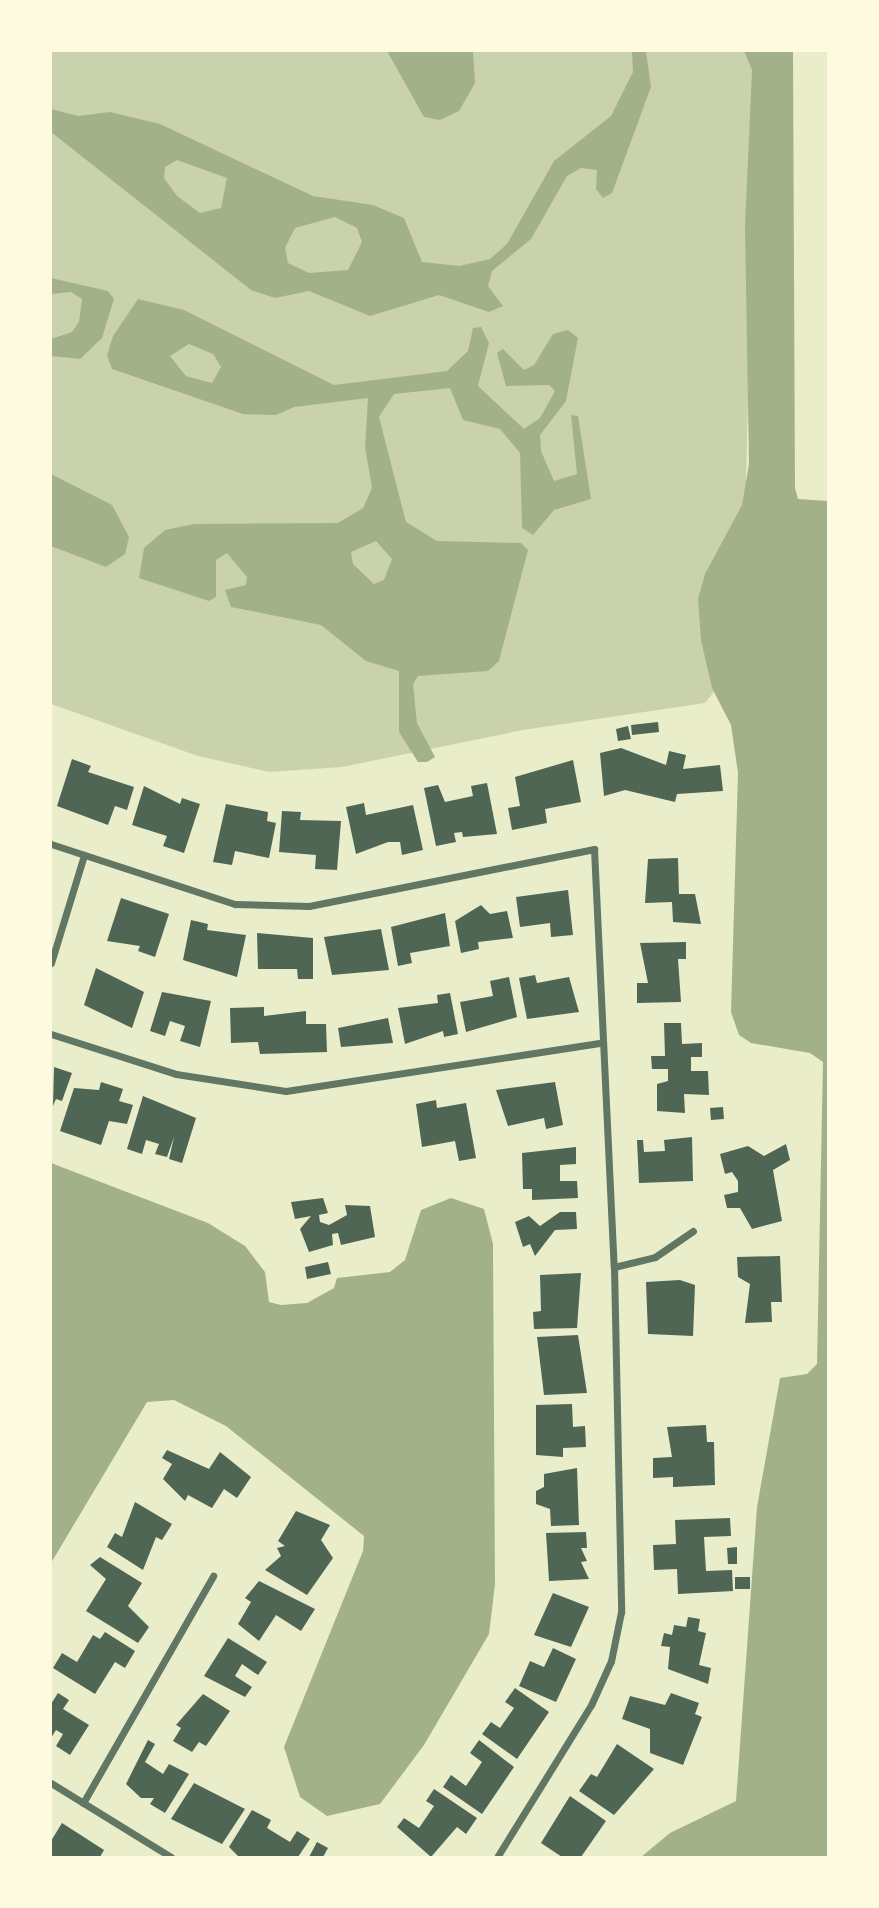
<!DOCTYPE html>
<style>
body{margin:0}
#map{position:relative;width:879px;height:1908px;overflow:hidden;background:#e9edc9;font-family:"Fira Sans",sans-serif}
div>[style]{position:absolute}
.green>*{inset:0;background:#cad2ad}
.water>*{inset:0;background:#a3b18a}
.building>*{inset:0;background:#4f6655}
.minor>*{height:7px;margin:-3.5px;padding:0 3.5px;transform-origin:3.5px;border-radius:3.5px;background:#617663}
span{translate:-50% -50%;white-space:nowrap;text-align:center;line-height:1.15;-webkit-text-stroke:5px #fefae0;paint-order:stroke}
.frame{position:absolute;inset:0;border:52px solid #fefae0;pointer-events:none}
</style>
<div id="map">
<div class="green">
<i style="clip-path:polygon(51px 51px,749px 51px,756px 68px,745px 525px,724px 679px,705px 703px,523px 730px,342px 767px,269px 772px,198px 756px,51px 704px)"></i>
</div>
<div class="water">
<i style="clip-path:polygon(387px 51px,473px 51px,475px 83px,459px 111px,440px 120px,424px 117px)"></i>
<i style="clip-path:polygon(evenodd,632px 51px,646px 51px,651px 87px,612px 193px,603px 198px,596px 189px,597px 170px,581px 168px,567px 176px,531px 239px,492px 271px,488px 286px,503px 306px,489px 312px,439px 295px,370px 316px,309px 291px,275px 298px,251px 290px,51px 132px,51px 109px,78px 116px,110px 112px,160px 124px,313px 196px,373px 205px,404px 218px,422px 262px,459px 266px,490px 259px,507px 244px,554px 161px,611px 116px,633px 72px,632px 51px,177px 160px,227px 178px,221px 208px,200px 213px,177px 196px,164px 178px,165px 167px,177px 160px,632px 51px,335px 217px,357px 228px,362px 242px,348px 270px,309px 273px,288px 263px,285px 248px,295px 228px,335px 217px)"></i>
<i style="clip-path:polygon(744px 51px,793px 51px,795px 488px,798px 499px,828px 501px,828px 1857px,641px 1857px,670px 1833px,736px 1801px,757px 1507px,780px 1378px,807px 1374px,817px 1364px,823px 1062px,810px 1053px,751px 1043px,739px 1035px,731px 1012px,738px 773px,731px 725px,712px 688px,701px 640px,698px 599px,705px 574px,742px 505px,749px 464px,745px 226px,752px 70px)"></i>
<i style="clip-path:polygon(51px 278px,108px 291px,114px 299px,102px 338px,80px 359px,51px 356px,51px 339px,72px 332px,79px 322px,82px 299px,71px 292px,51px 294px)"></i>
<i style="clip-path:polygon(evenodd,138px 299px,184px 310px,334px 385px,447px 371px,468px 351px,473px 328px,481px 327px,489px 343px,478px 386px,524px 429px,540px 418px,555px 391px,549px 385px,506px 386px,497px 353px,503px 349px,524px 370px,534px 365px,553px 334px,568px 330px,578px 338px,566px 401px,540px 435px,541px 451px,554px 481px,577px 474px,571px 415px,578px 416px,591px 499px,554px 510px,533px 535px,522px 528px,520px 453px,500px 429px,463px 420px,450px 388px,394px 394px,379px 417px,406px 522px,437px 541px,521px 543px,528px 550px,499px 661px,488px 671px,418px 676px,413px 684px,417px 723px,435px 757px,427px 762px,418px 762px,399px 732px,399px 671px,366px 661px,321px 625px,231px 607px,225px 590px,246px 585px,247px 577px,227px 553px,216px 560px,216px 597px,209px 601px,139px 578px,144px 548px,165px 530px,194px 524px,338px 523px,363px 508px,372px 488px,365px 447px,368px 398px,294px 407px,276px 415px,243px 414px,112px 369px,107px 355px,113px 336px,138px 299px,189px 344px,213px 354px,221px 367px,212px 383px,186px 376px,170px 356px,189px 344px,138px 299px,376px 541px,392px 559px,384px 580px,374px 584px,353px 564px,351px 552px,376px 541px)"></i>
<i style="clip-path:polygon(51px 474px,112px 505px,129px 537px,125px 554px,106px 567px,51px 546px)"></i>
<i style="clip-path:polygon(51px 1163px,208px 1223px,245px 1246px,265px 1272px,269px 1302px,281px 1305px,307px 1303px,334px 1288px,337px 1278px,390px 1272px,405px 1260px,421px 1210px,451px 1198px,484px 1209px,493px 1244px,495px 1584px,489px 1634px,424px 1745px,380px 1804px,327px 1816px,300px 1797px,284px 1747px,363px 1551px,364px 1536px,226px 1426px,174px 1400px,147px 1402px,51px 1563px)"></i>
</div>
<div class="building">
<i style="clip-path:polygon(658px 722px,659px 732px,632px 735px,631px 725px)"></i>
<i style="clip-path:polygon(628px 726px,631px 739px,618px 741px,616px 729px)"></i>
<i style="clip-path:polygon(621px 748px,666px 765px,669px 751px,686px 755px,683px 769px,720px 765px,723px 791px,677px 794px,675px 802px,625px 790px,604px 796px,600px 753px)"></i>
<i style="clip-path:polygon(72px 759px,91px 766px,88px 772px,134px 787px,127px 810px,115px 806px,108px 825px,57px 806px)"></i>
<i style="clip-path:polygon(573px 760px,581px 802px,545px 809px,547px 823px,512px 830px,508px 808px,520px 806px,515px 777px)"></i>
<i style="clip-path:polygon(487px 783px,497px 834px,463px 837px,462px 832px,454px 833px,456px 842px,436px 846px,424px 788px,438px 785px,445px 802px,473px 796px,471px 786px)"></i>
<i style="clip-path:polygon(144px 786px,180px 804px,182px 798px,200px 804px,184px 853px,163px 846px,167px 836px,132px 825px)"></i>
<i style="clip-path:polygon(364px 803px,366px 815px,413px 805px,423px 850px,402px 855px,400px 842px,388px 842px,356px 854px,346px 807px)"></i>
<i style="clip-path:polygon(226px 804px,268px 812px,267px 821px,276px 823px,269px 858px,235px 851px,232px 865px,213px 862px)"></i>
<i style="clip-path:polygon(282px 811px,301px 812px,300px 820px,341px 821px,337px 870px,315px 869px,316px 855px,279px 852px)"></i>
<i style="clip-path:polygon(678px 858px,679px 894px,695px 894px,701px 924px,673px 922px,672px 902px,645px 903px,648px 859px)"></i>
<i style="clip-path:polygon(568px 890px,573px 935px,551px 937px,550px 923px,520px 927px,516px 897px)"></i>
<i style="clip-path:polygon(121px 898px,169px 914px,155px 957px,138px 951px,140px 946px,107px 941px)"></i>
<i style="clip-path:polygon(481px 905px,490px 914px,507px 911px,513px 938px,478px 942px,479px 949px,461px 953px,455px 921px)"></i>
<i style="clip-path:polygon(445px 913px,450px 946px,410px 953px,412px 963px,398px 966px,391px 927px)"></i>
<i style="clip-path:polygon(191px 920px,208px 924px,207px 930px,246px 935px,237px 977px,183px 960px)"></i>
<i style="clip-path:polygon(381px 929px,389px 970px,332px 975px,324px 937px)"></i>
<i style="clip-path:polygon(257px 933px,313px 938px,313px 979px,298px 979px,297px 969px,258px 969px)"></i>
<i style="clip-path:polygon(686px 942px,686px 959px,678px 959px,681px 1002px,637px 1003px,637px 983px,648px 983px,640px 943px)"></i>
<i style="clip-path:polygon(96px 968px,144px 992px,132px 1028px,84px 1005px)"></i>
<i style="clip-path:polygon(535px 975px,537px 983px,569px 977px,579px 1012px,527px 1019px,519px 978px)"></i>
<i style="clip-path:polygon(509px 977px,517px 1017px,466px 1032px,460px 1002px,493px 996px,490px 981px)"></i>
<i style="clip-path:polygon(162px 992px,211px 1001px,200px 1047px,180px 1041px,185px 1026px,170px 1021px,165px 1036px,150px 1031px)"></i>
<i style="clip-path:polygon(450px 993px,458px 1034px,444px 1037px,443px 1031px,405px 1044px,398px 1008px,438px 1003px,437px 995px)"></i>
<i style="clip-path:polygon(264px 1007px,264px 1016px,306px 1011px,306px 1024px,326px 1024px,327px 1052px,260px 1054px,258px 1042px,231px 1043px,230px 1008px)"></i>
<i style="clip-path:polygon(388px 1018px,393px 1043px,341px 1047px,338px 1028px)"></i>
<i style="clip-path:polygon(664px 1023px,681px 1023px,682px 1044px,702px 1043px,702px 1057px,691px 1057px,691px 1071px,708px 1071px,709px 1095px,684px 1094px,685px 1113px,657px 1111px,657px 1084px,668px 1081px,668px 1069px,652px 1069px,651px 1056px,665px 1056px)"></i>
<i style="clip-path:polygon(54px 1067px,72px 1073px,62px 1101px,56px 1099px,53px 1106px)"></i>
<i style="clip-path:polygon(101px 1082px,123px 1089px,119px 1101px,133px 1105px,127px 1124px,109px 1121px,101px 1145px,60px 1131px,74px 1088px,99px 1090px)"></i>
<i style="clip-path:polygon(555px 1082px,563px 1125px,546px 1129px,544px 1118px,508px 1126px,496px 1090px)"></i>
<i style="clip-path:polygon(143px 1096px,196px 1118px,182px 1163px,169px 1159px,174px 1137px,167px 1157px,155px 1154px,159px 1144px,146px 1140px,142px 1154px,127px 1149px)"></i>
<i style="clip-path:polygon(436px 1100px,437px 1108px,466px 1103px,476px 1158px,459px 1161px,455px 1141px,422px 1147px,416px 1104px)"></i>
<i style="clip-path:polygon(723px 1107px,724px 1119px,711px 1120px,710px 1108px)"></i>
<i style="clip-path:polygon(692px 1137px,693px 1181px,639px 1183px,637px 1140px,643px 1140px,644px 1152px,665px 1151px,664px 1140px)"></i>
<i style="clip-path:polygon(786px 1144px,790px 1160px,773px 1170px,782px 1221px,752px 1229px,740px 1208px,727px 1208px,724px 1195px,738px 1192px,738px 1181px,732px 1172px,725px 1174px,720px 1154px,748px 1146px,764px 1156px)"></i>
<i style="clip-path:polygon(576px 1147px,576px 1164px,560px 1165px,560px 1181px,577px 1181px,578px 1198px,532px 1200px,532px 1189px,523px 1189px,522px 1153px)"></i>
<i style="clip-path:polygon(323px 1198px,328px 1213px,319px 1215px,320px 1222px,329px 1225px,347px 1215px,345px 1205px,370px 1206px,375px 1237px,341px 1245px,338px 1233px,332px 1234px,333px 1245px,309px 1252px,300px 1229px,311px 1216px,295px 1219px,291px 1202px)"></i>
<i style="clip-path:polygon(560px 1212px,576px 1212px,577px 1229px,555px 1230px,535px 1256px,530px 1244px,523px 1247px,515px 1222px,529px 1216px,540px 1226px)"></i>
<i style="clip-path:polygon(780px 1256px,782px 1302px,771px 1302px,772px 1322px,745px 1323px,750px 1284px,738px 1277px,737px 1257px)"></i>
<i style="clip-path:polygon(328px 1262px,331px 1274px,307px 1279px,305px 1267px)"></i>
<i style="clip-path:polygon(581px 1273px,577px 1328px,534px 1329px,533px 1312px,541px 1311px,540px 1275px)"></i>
<i style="clip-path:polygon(680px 1280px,695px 1285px,693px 1336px,648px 1334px,646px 1282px)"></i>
<i style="clip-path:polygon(578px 1335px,587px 1393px,544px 1395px,537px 1337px)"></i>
<i style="clip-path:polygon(572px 1404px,573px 1427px,585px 1426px,586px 1447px,563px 1448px,563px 1457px,536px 1455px,536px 1405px)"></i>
<i style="clip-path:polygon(706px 1425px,707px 1442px,714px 1442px,715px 1485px,673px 1487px,673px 1477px,653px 1478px,653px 1458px,672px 1457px,667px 1427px)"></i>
<i style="clip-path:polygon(167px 1450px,209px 1469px,220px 1452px,251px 1477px,237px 1498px,224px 1489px,212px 1508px,188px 1495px,185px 1501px,163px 1479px,172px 1464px,162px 1458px)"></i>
<i style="clip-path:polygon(577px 1468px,579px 1525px,551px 1526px,550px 1509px,536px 1504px,536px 1491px,544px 1487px,544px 1474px)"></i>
<i style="clip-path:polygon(135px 1502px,172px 1524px,162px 1540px,156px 1537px,143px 1570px,107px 1547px,115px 1533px,122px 1537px)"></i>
<i style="clip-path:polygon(296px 1511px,330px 1525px,321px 1540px,333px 1558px,307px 1595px,265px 1570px,281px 1556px,277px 1548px,285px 1546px,278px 1541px)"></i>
<i style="clip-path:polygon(730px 1518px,731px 1536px,704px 1537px,706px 1571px,732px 1570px,733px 1591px,678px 1594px,677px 1569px,654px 1570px,653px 1545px,676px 1544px,675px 1520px)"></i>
<i style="clip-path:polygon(586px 1532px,587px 1548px,581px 1548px,587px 1561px,581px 1562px,589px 1579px,549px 1581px,546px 1533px)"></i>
<i style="clip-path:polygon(737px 1547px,737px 1564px,728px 1564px,727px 1548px)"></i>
<i style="clip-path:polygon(100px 1557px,142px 1583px,128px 1606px,149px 1627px,138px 1643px,86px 1611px,106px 1579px,90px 1565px)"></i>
<i style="clip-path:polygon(735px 1577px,750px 1577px,750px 1589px,735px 1589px)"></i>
<i style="clip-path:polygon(259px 1581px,315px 1609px,301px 1631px,276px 1615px,259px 1641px,238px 1624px,251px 1602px,245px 1598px)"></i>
<i style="clip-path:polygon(553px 1593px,589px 1607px,571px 1647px,534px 1635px)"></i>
<i style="clip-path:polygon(688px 1617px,700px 1619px,698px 1631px,706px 1633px,699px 1665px,711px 1668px,708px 1684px,668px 1669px,670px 1647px,661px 1646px,664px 1633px,672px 1635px,674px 1625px,686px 1627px)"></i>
<i style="clip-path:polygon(105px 1632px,135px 1651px,125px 1668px,115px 1662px,95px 1694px,53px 1668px,62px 1653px,77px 1662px,93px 1635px,100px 1639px)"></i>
<i style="clip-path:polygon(228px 1638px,267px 1662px,258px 1675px,242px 1664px,235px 1676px,252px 1687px,245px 1697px,204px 1676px)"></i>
<i style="clip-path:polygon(553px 1648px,576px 1659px,556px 1702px,519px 1686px,530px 1661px,544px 1667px)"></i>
<i style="clip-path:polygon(515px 1688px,549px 1712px,517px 1759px,482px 1734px,491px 1722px,500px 1728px,514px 1708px,505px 1702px)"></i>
<i style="clip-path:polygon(58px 1693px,69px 1700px,63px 1709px,89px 1725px,70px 1755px,56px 1746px,63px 1734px,56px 1730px,51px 1738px,51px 1704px)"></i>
<i style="clip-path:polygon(671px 1693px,699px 1703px,695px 1714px,702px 1717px,683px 1765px,650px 1753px,650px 1729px,622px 1719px,630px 1696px,665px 1705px)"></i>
<i style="clip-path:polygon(203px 1694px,230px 1711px,206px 1746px,199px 1742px,192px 1752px,173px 1741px,181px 1728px,176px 1725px)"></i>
<i style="clip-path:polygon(148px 1740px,155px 1744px,145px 1762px,163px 1774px,169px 1764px,189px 1774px,165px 1813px,150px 1804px,154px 1798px,141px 1798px,126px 1784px)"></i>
<i style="clip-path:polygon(479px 1740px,514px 1767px,482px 1814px,443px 1787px,451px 1775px,466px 1786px,482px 1762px,470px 1753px)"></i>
<i style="clip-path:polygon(617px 1744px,654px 1769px,614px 1815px,579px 1791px,591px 1774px,597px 1777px)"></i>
<i style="clip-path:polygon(194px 1783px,245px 1809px,222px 1844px,171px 1819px)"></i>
<i style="clip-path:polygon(434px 1789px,477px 1818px,466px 1834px,457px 1827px,431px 1857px,397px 1827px,404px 1818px,419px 1828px,434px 1806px,426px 1801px)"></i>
<i style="clip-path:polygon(570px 1796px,606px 1821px,581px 1857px,562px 1857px,541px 1843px)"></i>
<i style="clip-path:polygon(252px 1810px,271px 1820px,267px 1828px,290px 1842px,297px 1831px,310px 1839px,298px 1857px,238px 1856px,229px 1847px)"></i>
<i style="clip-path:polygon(62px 1823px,104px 1850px,100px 1857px,51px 1857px,51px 1841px)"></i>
<i style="clip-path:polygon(317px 1842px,328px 1848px,323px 1857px,309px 1857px)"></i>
</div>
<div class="minor">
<i style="left:51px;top:844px;width:194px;rotate:18.1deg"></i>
<i style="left:235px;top:904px;width:74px;rotate:1.5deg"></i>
<i style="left:309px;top:906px;width:291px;rotate:-11.3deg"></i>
<i style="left:594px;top:849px;width:418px;rotate:87.3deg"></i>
<i style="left:614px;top:1267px;width:345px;rotate:88.8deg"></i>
<i style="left:621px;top:1612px;width:50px;rotate:101.5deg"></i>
<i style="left:611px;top:1661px;width:48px;rotate:114.4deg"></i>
<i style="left:591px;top:1705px;width:179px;rotate:121.7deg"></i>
<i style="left:51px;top:963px;width:113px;rotate:-73deg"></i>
<i style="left:51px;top:1034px;width:131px;rotate:17.7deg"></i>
<i style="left:176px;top:1074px;width:111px;rotate:8.8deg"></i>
<i style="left:286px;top:1091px;width:317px;rotate:-8.7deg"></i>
<i style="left:614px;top:1267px;width:42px;rotate:-13.7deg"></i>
<i style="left:655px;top:1257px;width:46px;rotate:-34.4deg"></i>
<i style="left:51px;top:1783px;width:141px;rotate:31.7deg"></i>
<i style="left:83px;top:1803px;width:262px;rotate:-60.2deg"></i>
</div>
<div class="frame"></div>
</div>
